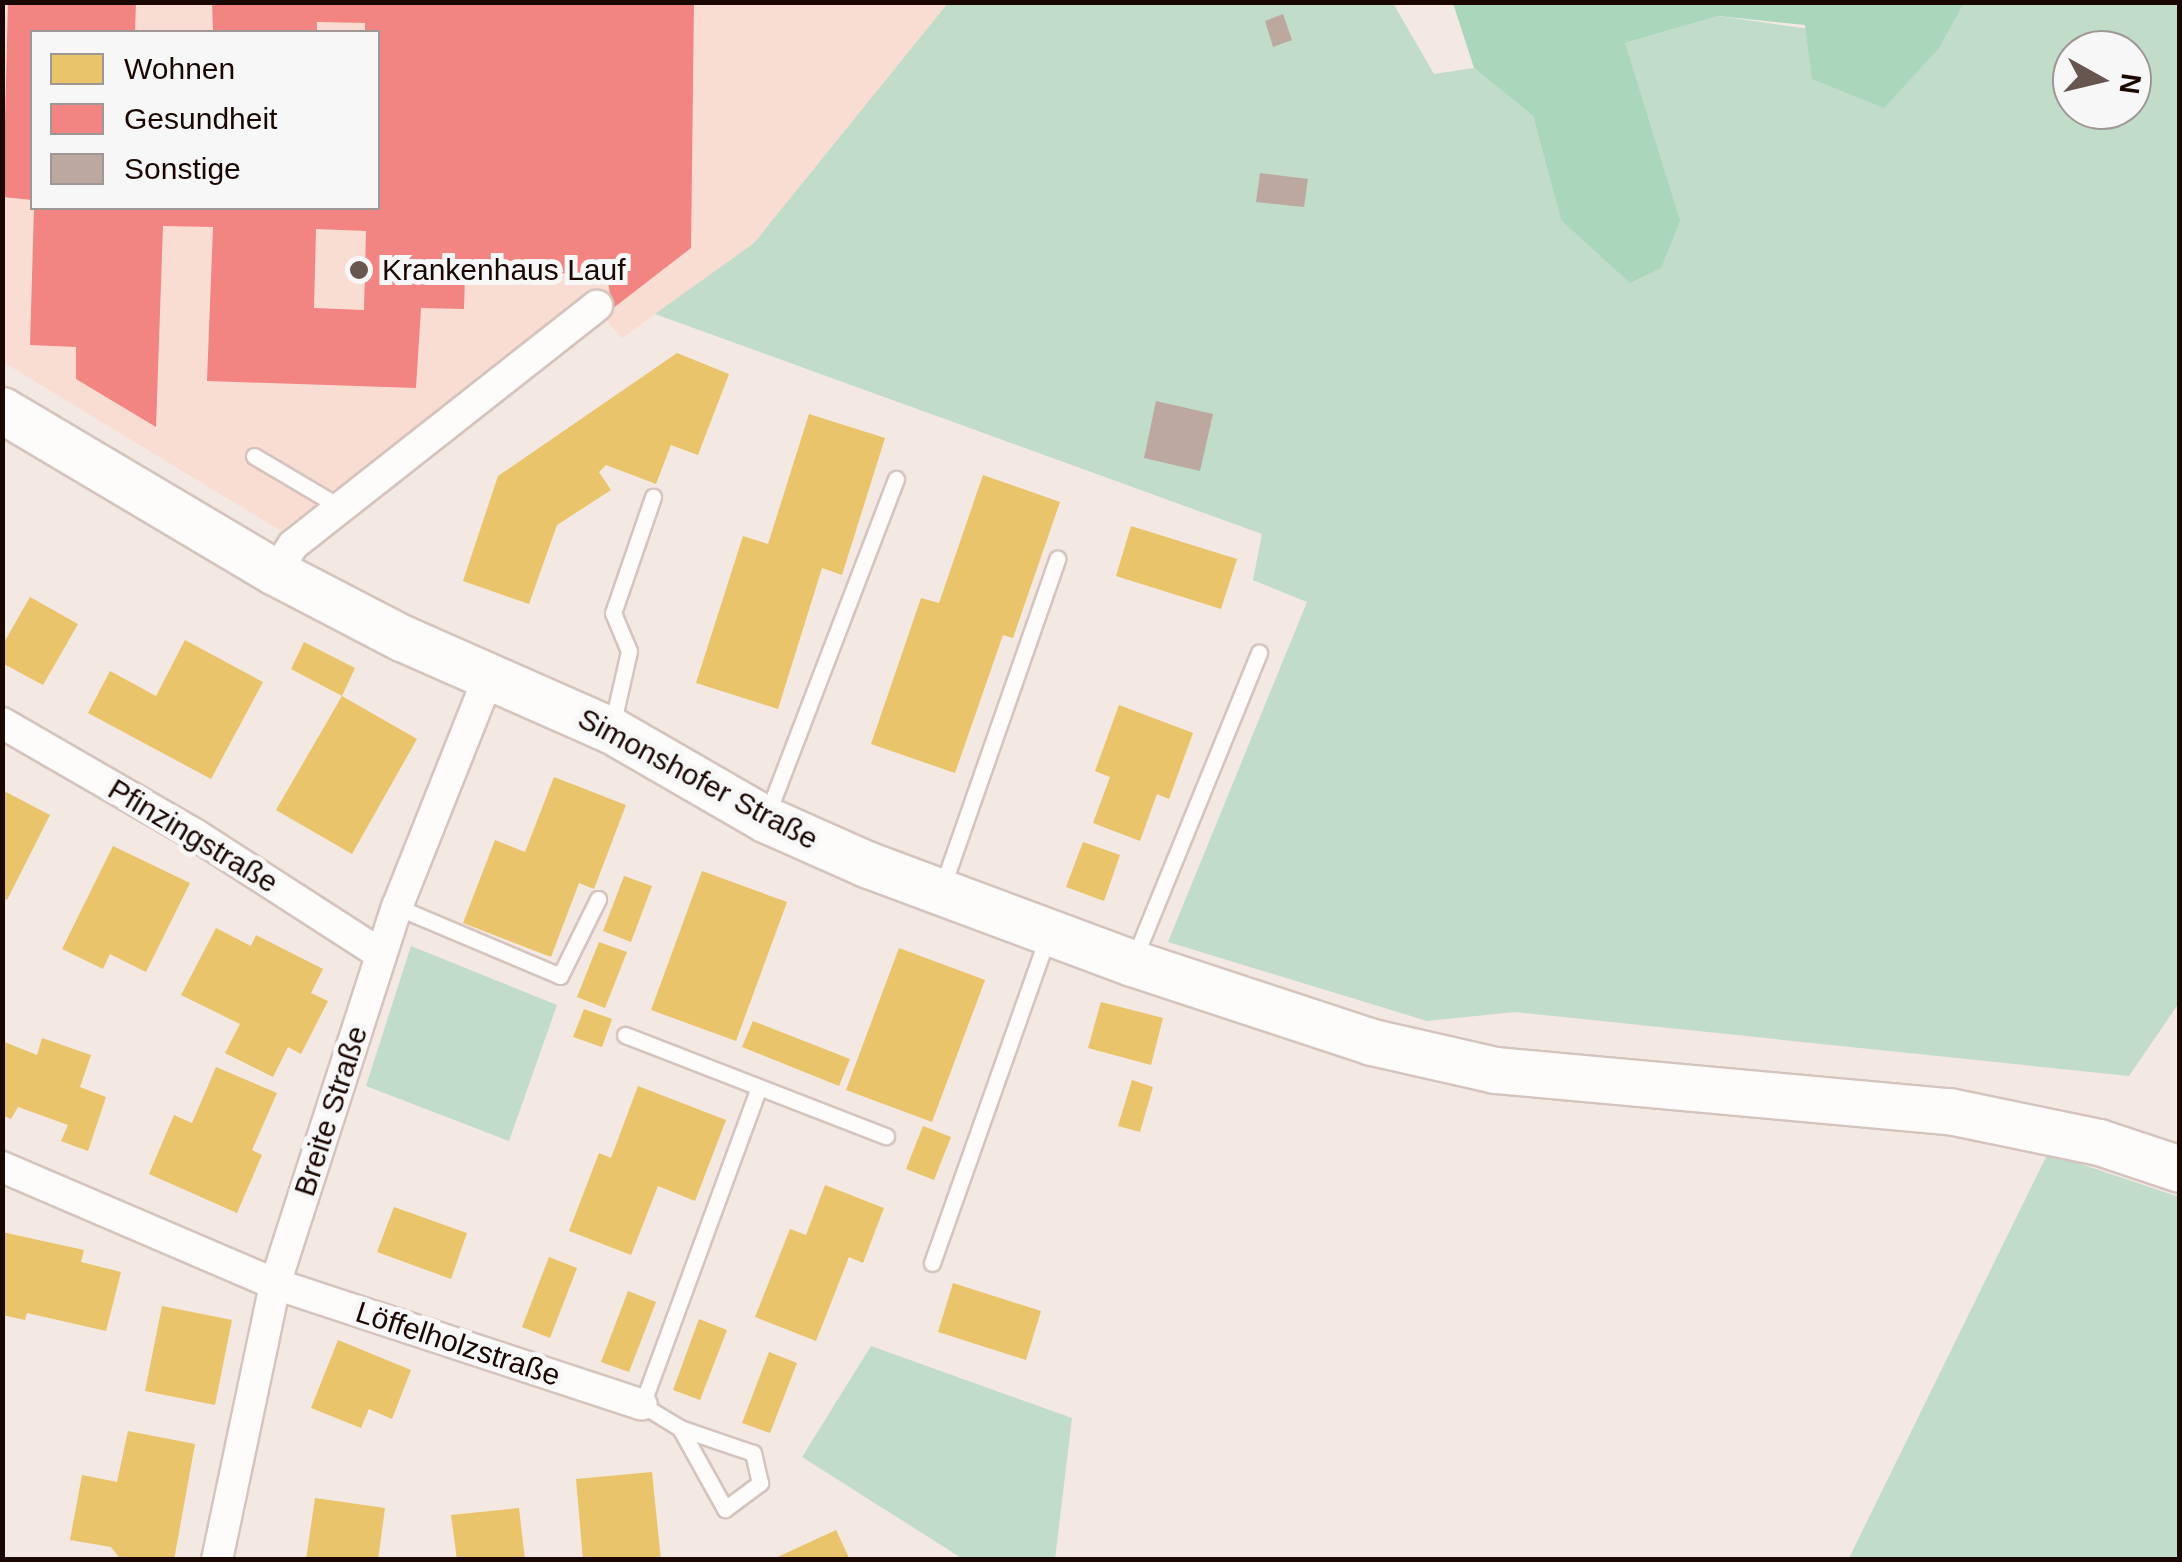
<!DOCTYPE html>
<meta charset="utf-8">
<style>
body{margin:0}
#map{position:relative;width:2182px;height:1562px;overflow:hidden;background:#f4e8e2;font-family:Helvetica,sans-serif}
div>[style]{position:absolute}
.built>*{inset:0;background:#f9ddd2}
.green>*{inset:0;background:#c1dcc9}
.forest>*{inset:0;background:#aad6bc}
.homes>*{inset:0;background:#e9c46a}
.health>*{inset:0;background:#f28482}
.building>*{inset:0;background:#bca89f}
.roads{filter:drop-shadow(2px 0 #d5c4bd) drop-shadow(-2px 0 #d5c4bd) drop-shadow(0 2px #d5c4bd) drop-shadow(0 -2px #d5c4bd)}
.lane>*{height:15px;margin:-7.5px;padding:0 7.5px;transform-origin:7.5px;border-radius:7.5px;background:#fdfcfb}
.street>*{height:30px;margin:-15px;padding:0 15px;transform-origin:15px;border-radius:15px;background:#fdfcfb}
.secondary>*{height:45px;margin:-22.5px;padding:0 22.5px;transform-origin:22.5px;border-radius:22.5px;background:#fdfcfb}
.dots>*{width:28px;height:28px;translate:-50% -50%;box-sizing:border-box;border:5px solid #f7f7f7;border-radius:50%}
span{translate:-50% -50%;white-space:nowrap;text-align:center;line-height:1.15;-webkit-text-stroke:10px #f7f7f7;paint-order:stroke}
.poi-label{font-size:30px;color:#1b0702}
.left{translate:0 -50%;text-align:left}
.street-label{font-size:30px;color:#1b0702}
.frame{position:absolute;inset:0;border:5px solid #1b0702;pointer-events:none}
.legend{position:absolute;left:30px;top:30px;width:350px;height:180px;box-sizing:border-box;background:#f7f7f7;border:2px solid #9f9795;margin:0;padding:12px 18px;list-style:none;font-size:30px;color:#1b0702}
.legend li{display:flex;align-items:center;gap:20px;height:50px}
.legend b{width:50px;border:2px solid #9f9795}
.north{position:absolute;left:2052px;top:30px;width:100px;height:100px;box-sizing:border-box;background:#f7f7f7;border:2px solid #9f9795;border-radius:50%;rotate:98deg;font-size:28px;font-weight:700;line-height:40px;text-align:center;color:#1b0702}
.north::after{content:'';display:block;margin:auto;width:35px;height:45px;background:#675650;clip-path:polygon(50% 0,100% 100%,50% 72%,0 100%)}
</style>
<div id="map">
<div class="built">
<i style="clip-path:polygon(evenodd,2px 3px,948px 3px,754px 243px,622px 338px,586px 298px,281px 531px,3px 362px,2px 3px,32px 32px,378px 32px,378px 208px,32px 208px,32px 32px)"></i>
</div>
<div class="green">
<i style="clip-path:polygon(evenodd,948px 3px,1393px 3px,1434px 74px,1474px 68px,1533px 116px,1561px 220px,1645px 124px,1625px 43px,1718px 16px,1940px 47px,1964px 3px,2179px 3px,2179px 1003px,2129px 1076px,1515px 1012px,1427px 1021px,1168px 942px,1307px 602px,1253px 580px,1262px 534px,655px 314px,754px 243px,948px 3px,2072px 50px,2132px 50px,2132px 110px,2072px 110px,2072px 50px)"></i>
<i style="clip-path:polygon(411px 946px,557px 1005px,509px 1141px,366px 1086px)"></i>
<i style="clip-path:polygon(2048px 1153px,2179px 1197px,2179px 1559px,1848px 1560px)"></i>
<i style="clip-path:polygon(871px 1346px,1072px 1418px,1055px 1559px,963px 1559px,802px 1457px)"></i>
</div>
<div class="forest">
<i style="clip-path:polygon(1453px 3px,1453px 2px,1964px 3px,1940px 47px,1884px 108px,1812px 79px,1805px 25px,1718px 16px,1625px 43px,1680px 221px,1661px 268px,1630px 283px,1561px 220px,1533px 116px,1474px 68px)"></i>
</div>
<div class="homes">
<i style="clip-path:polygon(677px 353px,729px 374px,698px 455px,671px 445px,656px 484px,606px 465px,599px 472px,611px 490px,557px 525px,529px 604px,463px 581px,498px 476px)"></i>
<i style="clip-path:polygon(809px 414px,885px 438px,842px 575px,822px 568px,778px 709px,696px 683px,743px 536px,768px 544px)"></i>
<i style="clip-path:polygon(983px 475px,1060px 502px,1013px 638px,1003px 635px,955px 773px,871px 744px,921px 598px,939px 603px)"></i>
<i style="clip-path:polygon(1131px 526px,1237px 559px,1221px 609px,1116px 576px)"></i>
<i style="clip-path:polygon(30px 597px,78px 624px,43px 685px,2px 663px,2px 646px)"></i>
<i style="clip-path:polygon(185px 640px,263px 682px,211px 779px,88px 713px,110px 671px,156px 696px)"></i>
<i style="clip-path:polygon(304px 642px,355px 668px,342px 696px,291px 669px)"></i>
<i style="clip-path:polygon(342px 696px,417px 739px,352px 854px,276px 810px)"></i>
<i style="clip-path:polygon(1119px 705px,1193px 733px,1169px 799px,1157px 794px,1140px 841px,1093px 823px,1110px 777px,1095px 771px)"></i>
<i style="clip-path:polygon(554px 777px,626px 805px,594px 889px,579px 883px,551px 957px,463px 923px,495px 840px,525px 852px)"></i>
<i style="clip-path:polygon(2px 790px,50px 815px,7px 900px,2px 898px)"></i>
<i style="clip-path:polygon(1083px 842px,1120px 855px,1104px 901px,1066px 887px)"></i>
<i style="clip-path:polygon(113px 846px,190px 883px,146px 972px,110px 954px,103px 969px,62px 949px)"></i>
<i style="clip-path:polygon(702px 871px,787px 902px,736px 1041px,651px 1010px)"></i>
<i style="clip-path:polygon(624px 876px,652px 886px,631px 942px,603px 931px)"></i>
<i style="clip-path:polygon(216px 928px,251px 946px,256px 935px,323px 969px,311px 993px,328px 1001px,301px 1054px,288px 1047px,273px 1077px,225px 1053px,240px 1024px,181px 995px)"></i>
<i style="clip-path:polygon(599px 942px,627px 952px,605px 1008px,577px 997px)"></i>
<i style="clip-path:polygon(899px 948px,985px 980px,932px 1122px,846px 1090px)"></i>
<i style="clip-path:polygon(1101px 1002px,1163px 1018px,1151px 1065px,1088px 1048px)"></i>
<i style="clip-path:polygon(584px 1009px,612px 1019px,602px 1047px,573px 1037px)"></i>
<i style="clip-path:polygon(753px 1021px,850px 1059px,839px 1086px,742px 1047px)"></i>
<i style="clip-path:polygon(42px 1038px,91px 1055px,80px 1087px,106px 1097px,88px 1151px,61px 1141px,68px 1125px,18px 1107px,11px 1119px,2px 1115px,2px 1041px,37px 1055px)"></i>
<i style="clip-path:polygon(216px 1067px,277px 1093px,252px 1150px,262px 1155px,237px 1213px,149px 1174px,174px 1115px,192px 1123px)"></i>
<i style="clip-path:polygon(1132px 1080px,1153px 1087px,1140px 1132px,1118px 1126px)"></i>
<i style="clip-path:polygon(638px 1086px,726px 1120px,695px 1201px,658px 1186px,631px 1255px,569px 1231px,599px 1153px,611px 1158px)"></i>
<i style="clip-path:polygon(923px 1126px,951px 1137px,934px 1180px,906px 1169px)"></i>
<i style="clip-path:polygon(825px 1185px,884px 1208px,863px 1263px,849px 1257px,816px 1341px,755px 1317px,790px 1229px,806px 1235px)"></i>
<i style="clip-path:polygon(394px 1207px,467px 1233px,451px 1279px,377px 1252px)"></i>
<i style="clip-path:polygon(2px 1232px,84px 1250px,81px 1262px,121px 1272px,106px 1331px,27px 1313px,25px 1320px,2px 1315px)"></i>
<i style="clip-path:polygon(549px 1257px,577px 1268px,550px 1338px,522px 1327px)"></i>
<i style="clip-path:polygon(953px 1283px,1041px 1311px,1026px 1360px,938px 1332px)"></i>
<i style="clip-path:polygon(628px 1291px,656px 1302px,629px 1372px,601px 1362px)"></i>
<i style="clip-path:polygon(162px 1306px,232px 1320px,215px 1405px,145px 1391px)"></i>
<i style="clip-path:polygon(699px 1319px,727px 1330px,700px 1400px,673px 1390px)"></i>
<i style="clip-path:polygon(338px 1340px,411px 1370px,392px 1419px,369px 1409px,361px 1428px,311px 1408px)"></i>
<i style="clip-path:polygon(769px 1352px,797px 1363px,770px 1433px,742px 1423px)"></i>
<i style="clip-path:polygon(128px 1431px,195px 1444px,174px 1560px,121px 1560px,111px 1547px,70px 1540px,82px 1475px,117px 1482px)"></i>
<i style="clip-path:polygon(652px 1472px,661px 1560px,583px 1560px,576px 1479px)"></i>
<i style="clip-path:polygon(315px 1498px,385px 1508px,378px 1560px,306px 1560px)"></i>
<i style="clip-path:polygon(519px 1508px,525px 1560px,457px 1560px,451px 1515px)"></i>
<i style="clip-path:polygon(836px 1530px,850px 1560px,771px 1560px)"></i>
</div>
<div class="health">
<i style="clip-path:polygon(8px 2px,136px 2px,135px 32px,32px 32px,32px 200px,3px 197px)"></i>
<i style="clip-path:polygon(evenodd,212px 2px,694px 2px,691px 248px,612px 309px,607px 273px,465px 274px,464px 309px,421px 308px,416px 388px,207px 381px,213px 227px,163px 226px,156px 427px,76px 379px,76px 347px,30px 345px,34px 208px,378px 208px,378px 32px,365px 32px,365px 23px,317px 22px,317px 32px,213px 32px,212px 2px,316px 229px,366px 231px,364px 310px,314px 308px,316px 229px)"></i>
</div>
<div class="building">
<i style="clip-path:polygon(1283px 14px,1292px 40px,1273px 47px,1265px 21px)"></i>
<i style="clip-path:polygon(1260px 173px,1308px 179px,1304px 207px,1256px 202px)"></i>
<i style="clip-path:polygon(1156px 401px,1213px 414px,1200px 471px,1144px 458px)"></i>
</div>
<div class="roads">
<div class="lane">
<i style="left:254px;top:456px;width:102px;rotate:30.6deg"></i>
<i style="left:612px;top:726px;width:77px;rotate:-77.2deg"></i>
<i style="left:629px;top:651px;width:41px;rotate:-112.8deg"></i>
<i style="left:613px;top:613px;width:123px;rotate:-71deg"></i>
<i style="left:767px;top:815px;width:360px;rotate:-69deg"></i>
<i style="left:942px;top:888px;width:349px;rotate:-70.7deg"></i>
<i style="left:397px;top:907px;width:177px;rotate:22.9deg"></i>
<i style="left:560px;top:976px;width:86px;rotate:-63.7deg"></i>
<i style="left:1134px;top:959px;width:331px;rotate:-67.8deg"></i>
<i style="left:625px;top:1035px;width:280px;rotate:21.2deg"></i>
<i style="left:932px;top:1263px;width:348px;rotate:-70.5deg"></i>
<i style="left:680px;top:1428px;width:93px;rotate:60.9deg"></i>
<i style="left:725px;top:1509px;width:44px;rotate:-36.6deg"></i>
<i style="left:760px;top:1483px;width:31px;rotate:-103deg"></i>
<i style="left:753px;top:1453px;width:77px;rotate:-161.1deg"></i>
<i style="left:680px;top:1428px;width:44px;rotate:-148.8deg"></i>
<i style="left:642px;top:1405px;width:337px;rotate:-69.8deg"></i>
</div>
<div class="street">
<i style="left:275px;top:572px;width:32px;rotate:-56deg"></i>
<i style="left:293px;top:545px;width:387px;rotate:-38.2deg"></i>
<i style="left:2px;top:723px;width:224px;rotate:30deg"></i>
<i style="left:196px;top:835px;width:220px;rotate:32.8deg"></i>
<i style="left:2px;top:1167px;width:297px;rotate:23.2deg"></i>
<i style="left:275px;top:1284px;width:386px;rotate:18.2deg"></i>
<i style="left:217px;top:1560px;width:282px;rotate:-78.1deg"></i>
<i style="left:275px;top:1284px;width:396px;rotate:-72.1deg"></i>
<i style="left:397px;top:907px;width:249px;rotate:-68.3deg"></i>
</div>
<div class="secondary">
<i style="left:2px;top:410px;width:317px;rotate:30.7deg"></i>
<i style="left:275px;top:572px;width:143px;rotate:27.5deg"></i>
<i style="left:402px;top:638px;width:228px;rotate:23.8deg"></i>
<i style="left:611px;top:730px;width:178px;rotate:30deg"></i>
<i style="left:765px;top:819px;width:111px;rotate:24deg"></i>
<i style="left:866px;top:864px;width:284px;rotate:20.4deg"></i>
<i style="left:1132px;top:963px;width:253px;rotate:18.2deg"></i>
<i style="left:1372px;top:1042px;width:126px;rotate:12.8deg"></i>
<i style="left:1495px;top:1070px;width:456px;rotate:5.2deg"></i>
<i style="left:1949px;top:1111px;width:153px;rotate:11.7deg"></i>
<i style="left:2099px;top:1142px;width:85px;rotate:18.4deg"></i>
</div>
</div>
<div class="dots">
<i style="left:359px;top:270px;background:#675650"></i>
</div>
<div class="poi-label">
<span class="left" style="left:382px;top:270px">Krankenhaus Lauf</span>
</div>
<div class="street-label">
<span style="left:698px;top:779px;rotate:28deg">Simonshofer Straße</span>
<span style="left:193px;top:836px;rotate:31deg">Pfinzingstraße</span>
<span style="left:331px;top:1111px;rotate:-72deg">Breite Straße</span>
<span style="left:458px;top:1344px;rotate:18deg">Löffelholzstraße</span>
</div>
<div class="frame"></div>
<ul class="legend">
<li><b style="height:28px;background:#e9c46a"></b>Wohnen</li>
<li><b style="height:28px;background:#f28482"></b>Gesundheit</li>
<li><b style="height:28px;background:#bca89f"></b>Sonstige</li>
</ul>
<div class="north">N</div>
</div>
